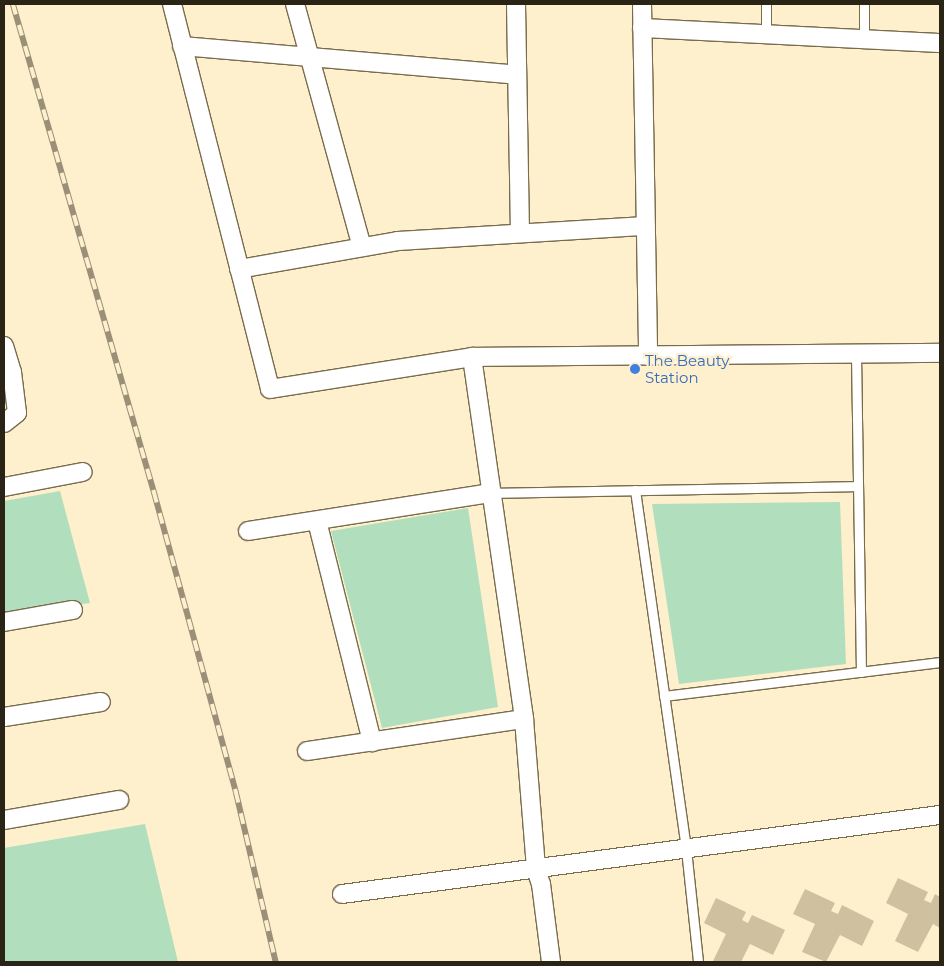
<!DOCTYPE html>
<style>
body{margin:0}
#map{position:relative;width:944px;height:966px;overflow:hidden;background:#feefcd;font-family:Montserrat,sans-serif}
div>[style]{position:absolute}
.green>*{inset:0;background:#b1dfbd}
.building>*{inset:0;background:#cfc1a0}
.roads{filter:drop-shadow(1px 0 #796c4d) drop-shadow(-1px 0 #796c4d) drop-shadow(0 1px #796c4d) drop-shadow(0 -1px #796c4d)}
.service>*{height:9px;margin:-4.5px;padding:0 4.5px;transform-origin:4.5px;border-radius:4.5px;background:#fff}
.minor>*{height:18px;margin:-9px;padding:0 9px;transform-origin:9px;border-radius:9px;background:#fff}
.rail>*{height:5.5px;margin-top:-2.75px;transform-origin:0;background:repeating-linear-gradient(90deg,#feefcd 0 11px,#9a8f77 0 22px);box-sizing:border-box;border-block:1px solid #9a8f77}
.dots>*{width:14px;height:14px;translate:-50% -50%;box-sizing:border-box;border:2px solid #feefcd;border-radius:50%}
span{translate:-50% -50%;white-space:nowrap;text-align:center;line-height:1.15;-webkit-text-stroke:4.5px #feefcd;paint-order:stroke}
.shop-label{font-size:15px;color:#366cbe}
.left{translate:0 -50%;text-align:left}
.frame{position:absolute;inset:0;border:5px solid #2a2417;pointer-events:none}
</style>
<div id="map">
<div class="green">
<i style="clip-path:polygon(60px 491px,90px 603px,4px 614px,4px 501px)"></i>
<i style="clip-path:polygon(840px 502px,846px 664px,679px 684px,652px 504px)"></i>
<i style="clip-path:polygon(468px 508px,498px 707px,382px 728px,331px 531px)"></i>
<i style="clip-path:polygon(145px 824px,178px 962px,5px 962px,4px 848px)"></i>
</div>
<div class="building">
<i style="clip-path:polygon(898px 878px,928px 892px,924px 900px,931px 903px,935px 894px,940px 897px,940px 928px,933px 924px,918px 952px,895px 941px,908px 914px,886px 903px)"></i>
<i style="clip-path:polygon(805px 889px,835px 903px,831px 911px,838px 914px,842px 905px,874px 921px,862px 946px,840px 935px,826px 962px,802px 952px,815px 924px,793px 914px)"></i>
<i style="clip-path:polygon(716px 898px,746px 912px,742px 920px,748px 923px,752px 915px,785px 930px,773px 955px,750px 944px,741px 962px,713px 961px,726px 934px,704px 923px)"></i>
</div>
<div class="roads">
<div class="service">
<i style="left:766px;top:4px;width:30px;rotate:90deg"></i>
<i style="left:864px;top:4px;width:35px;rotate:90deg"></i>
<i style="left:856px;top:354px;width:318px;rotate:89.1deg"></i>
<i style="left:635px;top:490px;width:363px;rotate:81.9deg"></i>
<i style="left:686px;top:849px;width:114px;rotate:83.9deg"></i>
<i style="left:492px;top:493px;width:366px;rotate:-1.1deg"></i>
<i style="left:664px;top:696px;width:278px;rotate:-7deg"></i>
</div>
<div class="minor">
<i style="left:172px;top:4px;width:397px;rotate:75.7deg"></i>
<i style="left:270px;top:389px;width:205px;rotate:-9deg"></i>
<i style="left:472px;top:357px;width:468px;rotate:-0.5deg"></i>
<i style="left:295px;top:4px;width:252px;rotate:74.6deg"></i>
<i style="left:516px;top:4px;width:229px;rotate:89deg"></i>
<i style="left:642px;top:4px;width:352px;rotate:89deg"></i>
<i style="left:642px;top:28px;width:298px;rotate:2.9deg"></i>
<i style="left:182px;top:46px;width:336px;rotate:4.9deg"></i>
<i style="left:239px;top:269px;width:161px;rotate:-10deg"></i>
<i style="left:398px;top:241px;width:248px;rotate:-3.5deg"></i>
<i style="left:4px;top:346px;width:27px;rotate:73deg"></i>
<i style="left:12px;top:372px;width:41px;rotate:83deg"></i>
<i style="left:17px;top:413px;width:16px;rotate:142deg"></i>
<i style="left:472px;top:357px;width:366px;rotate:81.8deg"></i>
<i style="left:524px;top:719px;width:150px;rotate:85.4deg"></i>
<i style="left:536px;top:869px;width:16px;rotate:72deg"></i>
<i style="left:541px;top:884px;width:79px;rotate:82.7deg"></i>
<i style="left:4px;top:487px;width:80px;rotate:-10.8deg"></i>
<i style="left:317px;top:521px;width:228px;rotate:76deg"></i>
<i style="left:248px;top:531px;width:247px;rotate:-8.9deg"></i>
<i style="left:4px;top:622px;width:70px;rotate:-9.9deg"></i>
<i style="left:4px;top:717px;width:98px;rotate:-8.8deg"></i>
<i style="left:307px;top:751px;width:219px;rotate:-8.4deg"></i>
<i style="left:4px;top:820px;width:117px;rotate:-9.9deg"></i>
<i style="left:342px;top:894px;width:603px;rotate:-7.53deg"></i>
</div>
</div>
<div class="rail">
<i style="left:13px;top:4px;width:508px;rotate:73.88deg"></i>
<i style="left:154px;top:492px;width:311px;rotate:74.7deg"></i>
<i style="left:236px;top:792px;width:175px;rotate:76.8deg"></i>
</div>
<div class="dots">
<i style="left:635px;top:369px;background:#3f7fe0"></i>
</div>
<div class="shop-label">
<span class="left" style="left:645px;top:369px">The Beauty<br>Station</span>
</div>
<div class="frame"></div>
</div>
